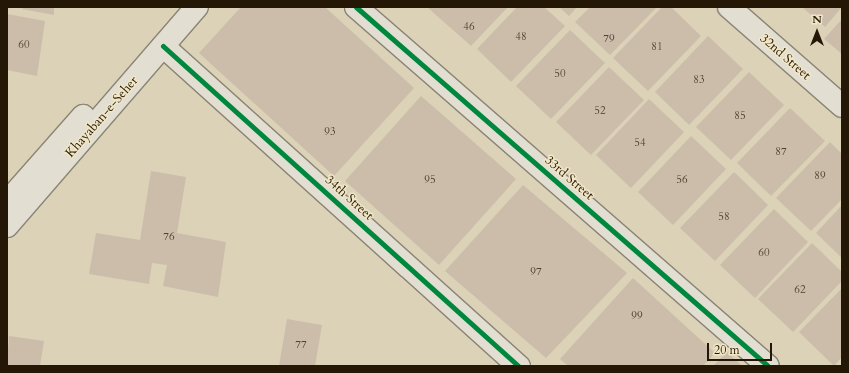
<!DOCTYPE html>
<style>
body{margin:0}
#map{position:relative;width:849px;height:373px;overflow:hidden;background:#dbd2b8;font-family:Cardo,serif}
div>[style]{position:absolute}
.building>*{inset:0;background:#cbbdaa}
.roads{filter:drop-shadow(1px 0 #8b8474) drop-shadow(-1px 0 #8b8474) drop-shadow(0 1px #8b8474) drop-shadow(0 -1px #8b8474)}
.minor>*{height:22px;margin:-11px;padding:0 11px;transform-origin:11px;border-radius:11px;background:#e2ded1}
.cycleway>*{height:5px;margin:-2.5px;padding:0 2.5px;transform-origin:2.5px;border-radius:2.5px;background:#00873e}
span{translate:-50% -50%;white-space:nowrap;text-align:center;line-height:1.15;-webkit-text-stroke:3px #f1e7c7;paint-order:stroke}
.number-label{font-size:11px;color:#4e4130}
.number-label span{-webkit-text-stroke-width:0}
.street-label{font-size:13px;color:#241706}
.frame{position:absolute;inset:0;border:8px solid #241706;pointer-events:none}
.north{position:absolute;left:797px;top:12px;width:40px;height:40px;-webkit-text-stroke:3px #f1e7c7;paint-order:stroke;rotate:0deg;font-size:11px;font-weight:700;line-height:16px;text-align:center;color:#241706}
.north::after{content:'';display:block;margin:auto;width:14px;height:18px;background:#241706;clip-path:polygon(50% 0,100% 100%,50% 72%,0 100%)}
.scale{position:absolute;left:707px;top:343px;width:65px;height:18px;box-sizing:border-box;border:2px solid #241706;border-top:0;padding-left:5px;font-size:12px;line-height:14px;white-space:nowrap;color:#241706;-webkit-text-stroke:3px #f1e7c7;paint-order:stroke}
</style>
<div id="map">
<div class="building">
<i style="clip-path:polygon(23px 7px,54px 7px,54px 15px,22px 9px)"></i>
<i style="clip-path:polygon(241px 7px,325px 7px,414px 88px,334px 176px,199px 53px)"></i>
<i style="clip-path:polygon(427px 7px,508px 7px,471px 46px)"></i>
<i style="clip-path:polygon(517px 7px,544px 7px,565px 26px,511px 82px,477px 49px)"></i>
<i style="clip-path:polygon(559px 7px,577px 7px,569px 16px)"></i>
<i style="clip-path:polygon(590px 7px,657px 7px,610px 55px,575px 22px)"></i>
<i style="clip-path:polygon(662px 7px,671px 7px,701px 36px,648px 91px,613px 58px)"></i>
<i style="clip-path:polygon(802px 7px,842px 7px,825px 27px)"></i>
<i style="clip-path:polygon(7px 14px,45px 21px,37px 76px,7px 70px)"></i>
<i style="clip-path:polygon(842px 19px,842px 54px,824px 39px)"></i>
<i style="clip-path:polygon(570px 30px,605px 63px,551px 119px,516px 86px)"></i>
<i style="clip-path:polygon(708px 36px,743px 69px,689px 125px,655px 92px)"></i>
<i style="clip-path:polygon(609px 67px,644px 100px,591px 155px,556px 122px)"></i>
<i style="clip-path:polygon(749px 72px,784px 105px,731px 160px,696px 127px)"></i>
<i style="clip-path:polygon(421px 96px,516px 179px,439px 265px,345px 181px)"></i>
<i style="clip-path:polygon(649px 99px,684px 132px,631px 188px,596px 155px)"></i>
<i style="clip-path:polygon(790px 108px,825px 141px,771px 196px,737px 163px)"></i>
<i style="clip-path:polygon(691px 136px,726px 169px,673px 225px,638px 192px)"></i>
<i style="clip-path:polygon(830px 142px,842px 154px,842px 199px,811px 231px,776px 198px)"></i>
<i style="clip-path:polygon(151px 171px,186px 177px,177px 233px,226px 242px,218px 297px,163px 286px,167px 265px,152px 263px,149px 284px,89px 274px,96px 233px,140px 240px)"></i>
<i style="clip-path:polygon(734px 172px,768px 205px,715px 261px,680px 228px)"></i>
<i style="clip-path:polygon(523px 185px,627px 273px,546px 358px,445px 271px)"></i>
<i style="clip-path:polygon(842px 205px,842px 258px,816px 233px)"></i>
<i style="clip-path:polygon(774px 209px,808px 242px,755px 298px,720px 265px)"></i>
<i style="clip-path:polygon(812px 243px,842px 272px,842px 281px,793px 332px,758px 299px)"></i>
<i style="clip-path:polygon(633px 278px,715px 353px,703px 366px,568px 366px,560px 359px)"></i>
<i style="clip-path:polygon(842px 288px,842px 357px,834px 366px,799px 332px)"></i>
<i style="clip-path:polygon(287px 319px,322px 325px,315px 366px,279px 366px)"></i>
<i style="clip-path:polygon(9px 336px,44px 341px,40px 366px,7px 366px)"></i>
<i style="clip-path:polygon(727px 352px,742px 366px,713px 366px)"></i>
</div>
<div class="roads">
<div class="minor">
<i style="left:356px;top:7px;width:546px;rotate:41.07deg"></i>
<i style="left:729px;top:7px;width:150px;rotate:41.2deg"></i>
<i style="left:163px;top:46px;width:479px;rotate:42deg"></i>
<i style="left:7px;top:202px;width:115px;rotate:-48.5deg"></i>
<i style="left:7px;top:226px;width:290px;rotate:-49.1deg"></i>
</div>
</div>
<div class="cycleway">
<i style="left:356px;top:7px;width:546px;rotate:41.07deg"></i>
<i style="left:163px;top:46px;width:479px;rotate:42deg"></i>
</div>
<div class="number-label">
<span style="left:469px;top:27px">46</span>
<span style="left:521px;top:37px">48</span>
<span style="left:609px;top:39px">79</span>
<span style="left:24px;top:45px">60</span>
<span style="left:657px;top:47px">81</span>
<span style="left:560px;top:74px">50</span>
<span style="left:699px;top:80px">83</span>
<span style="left:600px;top:111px">52</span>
<span style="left:740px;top:116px">85</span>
<span style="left:330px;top:132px">93</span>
<span style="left:640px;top:143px">54</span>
<span style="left:781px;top:152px">87</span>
<span style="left:820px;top:176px">89</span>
<span style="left:430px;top:180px">95</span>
<span style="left:682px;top:180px">56</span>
<span style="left:724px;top:217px">58</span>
<span style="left:169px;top:237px">76</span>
<span style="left:764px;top:253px">60</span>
<span style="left:536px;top:272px">97</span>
<span style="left:800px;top:290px">62</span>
<span style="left:637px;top:316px">99</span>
<span style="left:301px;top:345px">77</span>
</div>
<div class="street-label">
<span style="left:785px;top:57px;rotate:41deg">32nd Street</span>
<span style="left:102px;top:117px;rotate:-49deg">Khayaban-e-Seher</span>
<span style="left:569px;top:178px;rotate:41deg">33rd Street</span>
<span style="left:349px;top:198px;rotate:42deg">34th Street</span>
</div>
<div class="frame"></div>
<div class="north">N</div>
<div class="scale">20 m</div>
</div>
